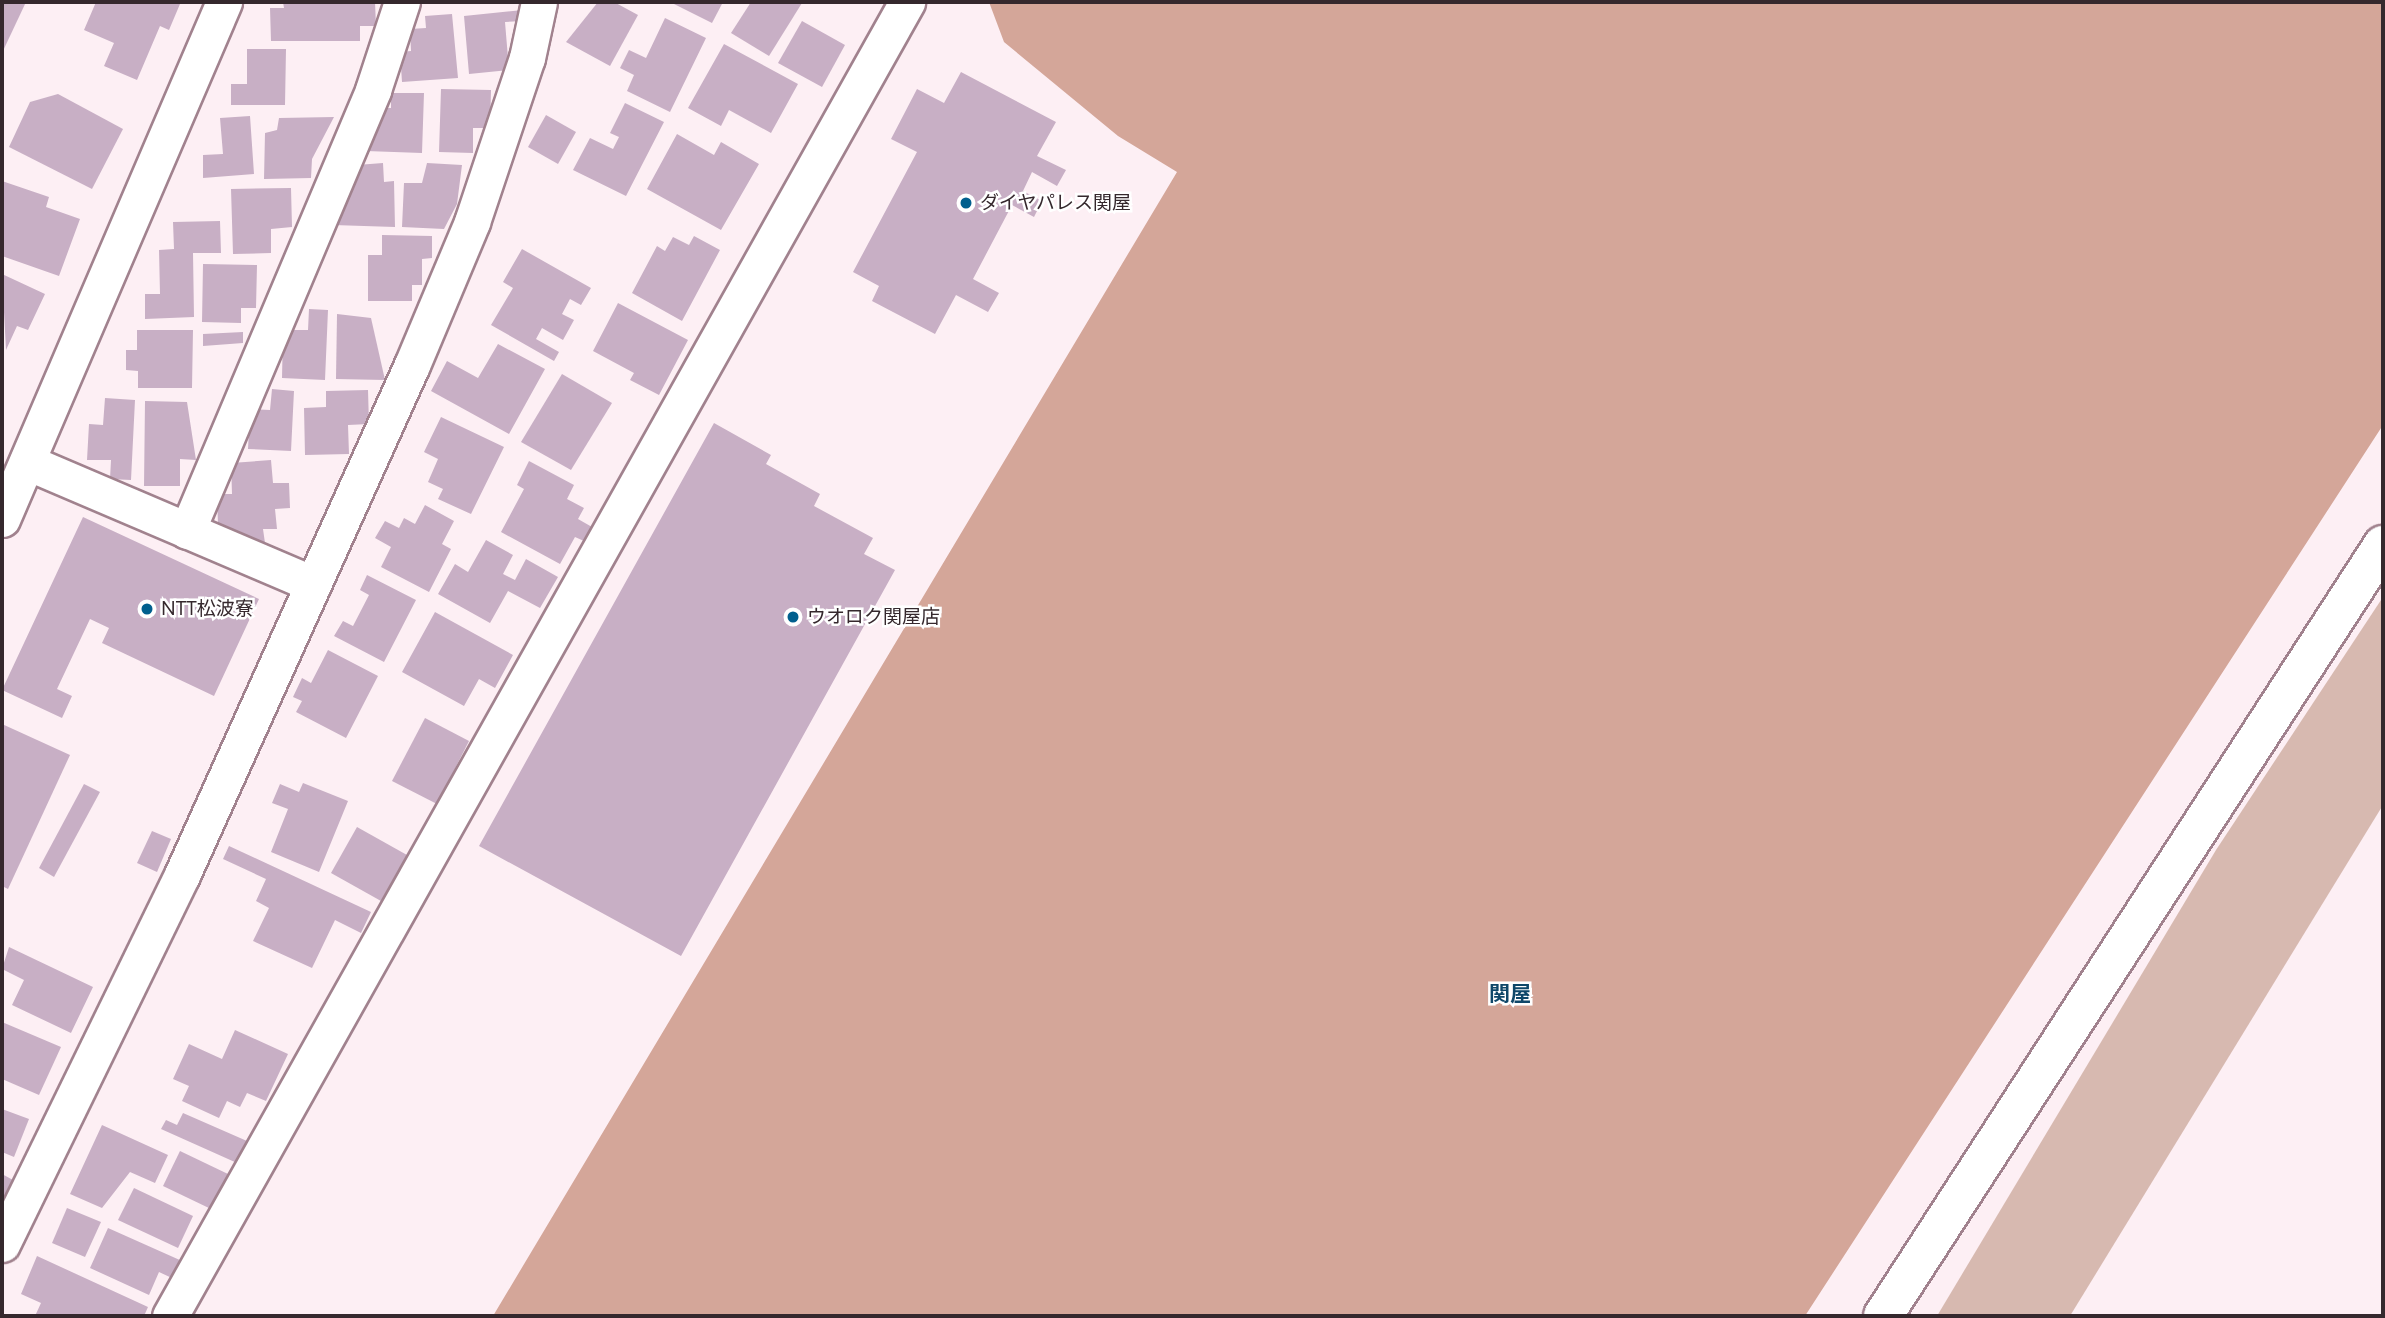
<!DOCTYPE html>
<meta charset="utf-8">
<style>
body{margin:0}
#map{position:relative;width:2385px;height:1318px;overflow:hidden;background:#fdeff4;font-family:Figtree,"Noto Sans JP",sans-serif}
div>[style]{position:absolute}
.green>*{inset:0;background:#d7b9b0}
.forest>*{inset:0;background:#d4a699}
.building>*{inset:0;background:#c8afc5}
.roads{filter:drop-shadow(2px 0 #a1828e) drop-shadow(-2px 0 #a1828e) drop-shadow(0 2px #a1828e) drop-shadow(0 -2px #a1828e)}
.street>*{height:35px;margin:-17.5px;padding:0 17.5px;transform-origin:17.5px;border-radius:17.5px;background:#fff}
.secondary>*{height:38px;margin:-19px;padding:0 19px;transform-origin:19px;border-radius:19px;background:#fff}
.dots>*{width:19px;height:19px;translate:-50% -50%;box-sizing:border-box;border:4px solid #fff;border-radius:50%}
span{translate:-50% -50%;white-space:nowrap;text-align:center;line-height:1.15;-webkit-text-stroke:5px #fff;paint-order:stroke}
.poi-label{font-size:19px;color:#35282d}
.left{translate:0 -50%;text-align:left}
.neighbourhood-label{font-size:21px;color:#0e4769;font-weight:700}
.frame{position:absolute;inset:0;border:4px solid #35282d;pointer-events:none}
</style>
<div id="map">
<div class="green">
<i style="clip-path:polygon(2383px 597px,2383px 805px,2070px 1316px,1937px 1316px,2216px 850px)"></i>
</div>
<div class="forest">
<i style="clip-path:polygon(989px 2px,2383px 2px,2383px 425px,1805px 1316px,493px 1316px,1177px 172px,1118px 136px,1004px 42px)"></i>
</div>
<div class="building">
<i style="clip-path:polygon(2px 2px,26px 2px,2px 53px)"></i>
<i style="clip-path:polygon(96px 2px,180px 4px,169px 30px,160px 26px,137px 80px,104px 66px,114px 43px,84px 30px)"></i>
<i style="clip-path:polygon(283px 2px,375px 2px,376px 26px,360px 26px,360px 41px,271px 41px,270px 8px,284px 8px)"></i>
<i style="clip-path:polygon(598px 2px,614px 2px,638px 15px,610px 66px,566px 42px)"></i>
<i style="clip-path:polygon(670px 2px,723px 2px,712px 23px)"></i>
<i style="clip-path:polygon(751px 2px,802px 3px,769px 56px,731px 33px)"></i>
<i style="clip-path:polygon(523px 10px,524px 21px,505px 22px,509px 70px,469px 74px,464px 16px)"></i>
<i style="clip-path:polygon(452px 14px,458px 78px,402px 82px,400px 52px,411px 51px,410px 29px,426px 28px,425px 16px)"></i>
<i style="clip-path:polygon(665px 18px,706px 38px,670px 112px,627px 91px,634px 75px,620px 68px,629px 50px,646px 58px)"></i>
<i style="clip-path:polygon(802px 21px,845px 45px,822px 87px,778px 63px)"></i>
<i style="clip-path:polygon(724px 44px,798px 84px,771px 133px,729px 110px,721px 126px,688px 108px)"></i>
<i style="clip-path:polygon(247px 49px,286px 49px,285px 105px,231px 105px,231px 84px,247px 84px)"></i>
<i style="clip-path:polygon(961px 72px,1056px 122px,1037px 156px,1066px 170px,1057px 186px,1032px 172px,1023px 191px,1042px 201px,1034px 217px,1012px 205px,973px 279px,999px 293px,988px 312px,956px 295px,935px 334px,872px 301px,879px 286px,853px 272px,917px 152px,891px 139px,917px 89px,944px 103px)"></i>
<i style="clip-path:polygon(441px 89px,491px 90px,490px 128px,473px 128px,473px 153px,439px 152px)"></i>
<i style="clip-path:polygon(391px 93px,424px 93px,422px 153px,366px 151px,366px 127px,378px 127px,378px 108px,391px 108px)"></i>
<i style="clip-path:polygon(58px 94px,123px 129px,92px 189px,9px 147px,30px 102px)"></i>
<i style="clip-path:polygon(625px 103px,664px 122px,626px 196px,573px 170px,590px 138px,613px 149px,619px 137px,610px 133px)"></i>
<i style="clip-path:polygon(546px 115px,576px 132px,558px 164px,528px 147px)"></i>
<i style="clip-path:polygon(250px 116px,254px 174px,203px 178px,203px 155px,223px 154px,220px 118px)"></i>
<i style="clip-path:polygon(334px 117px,312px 159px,311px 178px,264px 179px,265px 133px,277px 130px,279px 118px)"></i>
<i style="clip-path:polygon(677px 134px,714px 155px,721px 142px,759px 164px,721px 230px,647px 189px)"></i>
<i style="clip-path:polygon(383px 163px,384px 182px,394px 181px,395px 227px,333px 225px,357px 165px)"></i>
<i style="clip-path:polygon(427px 163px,462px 165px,457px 204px,444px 229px,402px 227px,404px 183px,422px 183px)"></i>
<i style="clip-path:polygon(2px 181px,49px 197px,46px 207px,80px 219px,59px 276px,2px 256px)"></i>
<i style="clip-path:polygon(291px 188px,292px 227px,271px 229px,271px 253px,233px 254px,231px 189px)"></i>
<i style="clip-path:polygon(220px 221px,221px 253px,193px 253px,194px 317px,145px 319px,145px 294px,160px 294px,159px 250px,174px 249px,173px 222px)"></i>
<i style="clip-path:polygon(382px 235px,432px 236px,432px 258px,422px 259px,422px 285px,412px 285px,412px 301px,368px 301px,368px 255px,382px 255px)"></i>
<i style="clip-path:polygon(694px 236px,720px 250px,682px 321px,632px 293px,657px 246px,665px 251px,673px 237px,689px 245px)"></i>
<i style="clip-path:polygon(522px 249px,591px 288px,581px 305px,570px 299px,562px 314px,574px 320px,563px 340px,542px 328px,536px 339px,559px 352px,554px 361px,491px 325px,513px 288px,503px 282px)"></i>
<i style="clip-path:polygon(203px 264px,257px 265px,256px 308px,241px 308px,241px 323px,202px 322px)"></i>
<i style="clip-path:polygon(2px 274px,45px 294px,28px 330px,17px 326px,6px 350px)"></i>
<i style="clip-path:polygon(618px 303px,688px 340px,659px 395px,630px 380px,634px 373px,593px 351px)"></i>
<i style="clip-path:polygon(309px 309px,328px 310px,325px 380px,282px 378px,283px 330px,308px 330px)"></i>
<i style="clip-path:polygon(337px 314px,371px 318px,385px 380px,336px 379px)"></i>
<i style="clip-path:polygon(137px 330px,193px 330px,192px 388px,138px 388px,138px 371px,126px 370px,126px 350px,137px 350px)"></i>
<i style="clip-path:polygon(243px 332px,243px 343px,203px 346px,203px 334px)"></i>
<i style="clip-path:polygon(498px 344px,545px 369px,509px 434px,431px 391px,447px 361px,478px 378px)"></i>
<i style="clip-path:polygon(562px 374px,612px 403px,571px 470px,521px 442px)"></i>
<i style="clip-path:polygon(272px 389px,294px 391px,291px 451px,248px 449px,250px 409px,270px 410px)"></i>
<i style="clip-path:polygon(368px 390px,369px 424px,348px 425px,349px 454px,305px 455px,304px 408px,326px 407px,326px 391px)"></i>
<i style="clip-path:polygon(105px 398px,135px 400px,131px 480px,110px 479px,111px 460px,87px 460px,89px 424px,103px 425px)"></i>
<i style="clip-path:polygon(145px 401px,187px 402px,196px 460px,180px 459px,180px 486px,144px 486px)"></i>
<i style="clip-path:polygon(441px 417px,504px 447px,471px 514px,438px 499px,443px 489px,428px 482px,438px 459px,424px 452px)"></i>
<i style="clip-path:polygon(714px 423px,771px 455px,766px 464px,820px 494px,814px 506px,873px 538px,864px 554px,895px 570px,681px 956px,479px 846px)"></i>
<i style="clip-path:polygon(271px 460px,273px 483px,289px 483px,290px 508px,275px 509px,277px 529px,263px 529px,266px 550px,218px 525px,217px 494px,232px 494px,231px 463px)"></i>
<i style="clip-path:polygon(529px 461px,574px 485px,567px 499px,584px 508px,578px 519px,592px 527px,584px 541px,575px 537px,560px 564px,501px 532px,524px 489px,517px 485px)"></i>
<i style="clip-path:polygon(425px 505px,454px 521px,442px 544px,451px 549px,429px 592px,381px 567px,391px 547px,375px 538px,385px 521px,399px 528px,404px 518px,415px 524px)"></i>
<i style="clip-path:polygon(83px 517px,259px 599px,214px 696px,102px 643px,109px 628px,90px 619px,57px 689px,72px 696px,62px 718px,2px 690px)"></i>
<i style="clip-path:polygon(486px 540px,513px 555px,503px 574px,515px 580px,526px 559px,558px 577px,540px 608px,508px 591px,490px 623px,438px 594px,455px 564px,468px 572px)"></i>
<i style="clip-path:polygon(367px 575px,416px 600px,384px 662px,334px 636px,343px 621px,353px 626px,369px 595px,360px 590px)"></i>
<i style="clip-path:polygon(435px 612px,513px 655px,495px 688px,479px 679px,464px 706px,402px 672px)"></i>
<i style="clip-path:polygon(328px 650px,378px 676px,346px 738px,296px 712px,302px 701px,293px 697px,302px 678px,311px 683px)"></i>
<i style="clip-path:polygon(425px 718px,469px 741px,437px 804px,392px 781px)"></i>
<i style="clip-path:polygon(2px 724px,70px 755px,8px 889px,2px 886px)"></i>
<i style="clip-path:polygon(303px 783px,348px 801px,319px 872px,271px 852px,288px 809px,272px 803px,280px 784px,299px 792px)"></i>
<i style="clip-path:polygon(84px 784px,100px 792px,54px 877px,39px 868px)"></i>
<i style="clip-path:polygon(357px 827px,407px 855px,381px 901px,331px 873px)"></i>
<i style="clip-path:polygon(152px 831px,171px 839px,157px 872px,137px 863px)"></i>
<i style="clip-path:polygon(229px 846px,371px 912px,361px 933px,335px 920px,312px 968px,253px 941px,269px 908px,256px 901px,266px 879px,223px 859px)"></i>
<i style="clip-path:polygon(9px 947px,93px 987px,71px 1033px,12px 1005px,24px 980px,2px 969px)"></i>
<i style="clip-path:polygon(2px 1022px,61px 1047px,39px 1095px,2px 1079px)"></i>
<i style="clip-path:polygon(235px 1030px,288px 1054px,266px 1101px,247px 1093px,240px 1107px,227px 1101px,219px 1118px,182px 1101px,189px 1086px,173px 1079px,189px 1044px,222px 1059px)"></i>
<i style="clip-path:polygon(2px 1109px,29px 1119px,14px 1157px,2px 1152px)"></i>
<i style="clip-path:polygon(183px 1113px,247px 1141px,237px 1163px,161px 1129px,166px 1120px,177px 1125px)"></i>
<i style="clip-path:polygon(102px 1125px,168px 1155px,155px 1183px,130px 1172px,102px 1208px,70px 1194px)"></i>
<i style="clip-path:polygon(180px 1151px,228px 1174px,211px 1209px,163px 1186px)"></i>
<i style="clip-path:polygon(2px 1174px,13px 1180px,2px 1200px)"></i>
<i style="clip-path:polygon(134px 1188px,193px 1216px,178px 1248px,118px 1220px)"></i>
<i style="clip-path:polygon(67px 1208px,101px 1222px,85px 1257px,52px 1243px)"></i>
<i style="clip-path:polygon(108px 1228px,182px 1261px,174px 1279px,159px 1272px,149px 1295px,90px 1268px)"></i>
<i style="clip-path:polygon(37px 1256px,148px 1307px,144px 1316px,35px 1316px,41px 1303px,21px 1294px)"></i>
</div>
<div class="roads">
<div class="street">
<i style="left:27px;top:462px;width:311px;rotate:23.1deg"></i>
<i style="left:2px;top:519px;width:563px;rotate:-66.76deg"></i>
<i style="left:187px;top:531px;width:479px;rotate:-67.1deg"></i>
<i style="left:373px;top:90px;width:93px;rotate:-71.8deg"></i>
<i style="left:2px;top:1244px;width:411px;rotate:-64deg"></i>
<i style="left:182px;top:875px;width:559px;rotate:-65.73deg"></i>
<i style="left:412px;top:365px;width:155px;rotate:-67.2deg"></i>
<i style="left:472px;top:222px;width:173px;rotate:-71.5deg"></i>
<i style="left:527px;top:58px;width:57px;rotate:-77.9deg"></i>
<i style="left:170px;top:1316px;width:1507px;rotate:-60.71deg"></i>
</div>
<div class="secondary">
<i style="left:1883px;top:1316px;width:919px;rotate:-57.04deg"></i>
</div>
</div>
<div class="dots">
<i style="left:966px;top:203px;background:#005f8e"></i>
<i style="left:147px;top:609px;background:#005f8e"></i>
<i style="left:793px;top:617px;background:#005f8e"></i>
</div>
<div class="poi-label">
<span class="left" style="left:980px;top:203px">ダイヤパレス関屋</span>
<span class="left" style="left:161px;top:609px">NTT松波寮</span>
<span class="left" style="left:807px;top:617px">ウオロク関屋店</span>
</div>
<div class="neighbourhood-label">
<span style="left:1510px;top:994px">関屋</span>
</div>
<div class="frame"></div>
</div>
